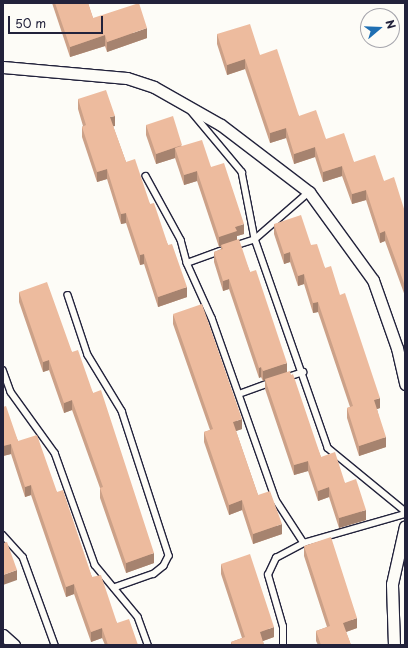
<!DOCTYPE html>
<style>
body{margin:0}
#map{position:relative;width:408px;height:648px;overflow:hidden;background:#fdfcf7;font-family:"Playpen Sans",sans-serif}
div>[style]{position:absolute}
.roads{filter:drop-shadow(1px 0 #22223b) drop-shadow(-1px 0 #22223b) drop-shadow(0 1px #22223b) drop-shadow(0 -1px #22223b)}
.lane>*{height:5.5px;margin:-2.75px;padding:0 2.75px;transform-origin:2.75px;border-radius:2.75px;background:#fdfcf7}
.street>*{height:11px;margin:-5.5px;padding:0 5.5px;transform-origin:5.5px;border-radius:5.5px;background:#fdfcf7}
.wall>*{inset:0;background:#cca188}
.shaded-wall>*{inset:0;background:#a6836f}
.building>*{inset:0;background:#edbb9e}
span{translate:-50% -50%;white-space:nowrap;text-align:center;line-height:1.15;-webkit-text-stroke:4px #fdfcf7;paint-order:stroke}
.frame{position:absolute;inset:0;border:4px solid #22223b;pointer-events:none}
.north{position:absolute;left:360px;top:8px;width:40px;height:40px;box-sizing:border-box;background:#fdfcf7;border:1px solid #a5a5ac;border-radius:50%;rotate:71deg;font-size:11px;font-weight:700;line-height:16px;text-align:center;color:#22223b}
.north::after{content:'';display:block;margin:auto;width:14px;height:18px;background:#1f6fb2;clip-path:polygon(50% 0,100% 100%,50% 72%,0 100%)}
.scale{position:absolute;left:8px;top:16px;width:95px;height:18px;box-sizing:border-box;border:2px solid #22223b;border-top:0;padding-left:5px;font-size:12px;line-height:14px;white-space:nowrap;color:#22223b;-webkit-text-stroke:3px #fdfcf7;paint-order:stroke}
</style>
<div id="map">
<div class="roads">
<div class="lane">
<i style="left:191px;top:111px;width:80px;rotate:50.1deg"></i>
<i style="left:242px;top:172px;width:68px;rotate:79deg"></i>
<i style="left:255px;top:239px;width:221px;rotate:70.7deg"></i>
<i style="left:328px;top:448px;width:99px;rotate:39.3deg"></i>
<i style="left:146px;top:176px;width:73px;rotate:61.3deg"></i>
<i style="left:181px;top:240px;width:24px;rotate:75deg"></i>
<i style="left:187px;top:263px;width:60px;rotate:65.6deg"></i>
<i style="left:212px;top:318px;width:193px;rotate:70.6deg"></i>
<i style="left:276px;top:500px;width:51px;rotate:56.9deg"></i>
<i style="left:234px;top:246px;width:22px;rotate:-18deg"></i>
<i style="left:255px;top:239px;width:72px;rotate:-41deg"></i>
<i style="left:187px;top:263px;width:35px;rotate:-20deg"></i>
<i style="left:68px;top:295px;width:63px;rotate:71.6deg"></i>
<i style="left:88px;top:355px;width:66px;rotate:58.7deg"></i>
<i style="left:122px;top:411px;width:152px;rotate:72deg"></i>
<i style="left:169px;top:556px;width:11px;rotate:117deg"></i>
<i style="left:164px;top:566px;width:13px;rotate:141deg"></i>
<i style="left:154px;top:574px;width:42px;rotate:160.7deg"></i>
<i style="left:3px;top:370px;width:23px;rotate:70deg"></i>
<i style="left:11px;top:392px;width:75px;rotate:54.2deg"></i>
<i style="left:55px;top:453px;width:119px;rotate:70.3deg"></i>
<i style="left:95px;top:565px;width:67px;rotate:50.4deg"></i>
<i style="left:138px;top:617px;width:30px;rotate:70deg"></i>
<i style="left:288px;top:377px;width:16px;rotate:-18deg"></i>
<i style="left:239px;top:394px;width:35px;rotate:-20deg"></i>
<i style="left:3px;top:535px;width:30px;rotate:48deg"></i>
<i style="left:23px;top:557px;width:94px;rotate:70deg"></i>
<i style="left:283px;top:645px;width:18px;rotate:-90deg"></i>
<i style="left:283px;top:627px;width:54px;rotate:-106.1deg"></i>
<i style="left:268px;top:575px;width:19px;rotate:-65deg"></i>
<i style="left:276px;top:558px;width:32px;rotate:-28deg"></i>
<i style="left:304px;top:543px;width:105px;rotate:-16deg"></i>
</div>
<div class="street">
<i style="left:3px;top:67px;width:124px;rotate:5.1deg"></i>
<i style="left:127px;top:78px;width:28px;rotate:18deg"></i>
<i style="left:154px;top:87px;width:77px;rotate:29.6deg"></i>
<i style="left:221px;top:125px;width:111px;rotate:37.3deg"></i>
<i style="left:309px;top:192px;width:109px;rotate:54deg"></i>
<i style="left:373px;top:280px;width:72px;rotate:70.6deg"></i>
<i style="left:397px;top:348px;width:37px;rotate:77deg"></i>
<i style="left:3px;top:635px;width:15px;rotate:42deg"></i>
<i style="left:394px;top:645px;width:61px;rotate:-91.9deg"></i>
<i style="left:392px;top:584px;width:59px;rotate:-77.4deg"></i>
</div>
</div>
<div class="wall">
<i style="clip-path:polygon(52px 3px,88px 3px,93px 18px,147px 38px,107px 52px,105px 46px,70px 57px)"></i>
<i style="clip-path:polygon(217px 34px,260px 55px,299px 116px,326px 139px,354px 162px,384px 181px,405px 212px,405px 296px,385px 241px,380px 243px,366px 200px,352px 204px,342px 176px,323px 182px,315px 157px,294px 164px,286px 138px,270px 143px,245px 69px,227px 75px,217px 44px)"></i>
<i style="clip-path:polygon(78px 99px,115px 126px,113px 126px,126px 162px,150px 204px,168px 245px,187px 297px,158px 307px,144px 264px,140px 265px,126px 223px,121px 224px,107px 179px,97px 182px,82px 137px,82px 127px,83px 126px,78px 109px)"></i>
<i style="clip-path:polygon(146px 125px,182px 146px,211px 167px,244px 234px,237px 236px,237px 240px,250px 272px,287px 372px,321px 457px,345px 483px,366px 520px,339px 528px,329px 497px,318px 501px,308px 471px,294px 475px,265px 389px,265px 380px,263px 381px,261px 377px,259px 378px,229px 289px,223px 291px,214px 262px,214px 252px,221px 249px,221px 246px,219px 247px,197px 181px,184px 185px,175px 158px,156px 164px,146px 135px)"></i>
<i style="clip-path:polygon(274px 224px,311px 245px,325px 268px,380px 408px,377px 409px,386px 447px,359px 456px,347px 418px,347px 408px,350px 407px,318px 312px,313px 313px,304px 284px,298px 286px,290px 262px,284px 264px,274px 234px)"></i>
<i style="clip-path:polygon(19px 292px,72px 352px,93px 393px,154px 563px,126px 573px,100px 498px,100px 488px,72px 410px,64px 413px,49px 370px,43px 372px,19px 302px)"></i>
<i style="clip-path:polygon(173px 314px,242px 429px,236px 431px,258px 495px,282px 534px,253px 544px,242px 510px,229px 515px,204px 442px,204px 432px,210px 430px,173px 324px)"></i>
<i style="clip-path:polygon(3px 407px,18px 441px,57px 492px,92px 577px,117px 623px,138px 645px,105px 645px,102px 638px,91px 642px,74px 594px,66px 597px,31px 495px,25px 497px,11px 454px,3px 456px)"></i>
<i style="clip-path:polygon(304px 546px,357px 628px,346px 632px,351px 645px,318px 645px,316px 641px,316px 631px,327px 627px,304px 556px)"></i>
<i style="clip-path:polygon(221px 564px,274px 637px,263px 641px,264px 645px,231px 645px,231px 642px,242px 638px,221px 574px)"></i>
</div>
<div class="shaded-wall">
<i style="clip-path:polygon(147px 28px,147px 38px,107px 52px,107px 42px)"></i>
<i style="clip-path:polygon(105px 35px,105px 46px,70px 57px,70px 47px)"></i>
<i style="clip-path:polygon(245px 59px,245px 69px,227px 75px,227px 65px)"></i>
<i style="clip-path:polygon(115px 116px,115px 126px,110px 127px,110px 117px)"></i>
<i style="clip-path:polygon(286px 128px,286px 138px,270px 143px,270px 133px)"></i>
<i style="clip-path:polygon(182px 145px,175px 148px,175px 158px,156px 164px,156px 154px)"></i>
<i style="clip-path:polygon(315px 147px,315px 157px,294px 164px,294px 154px)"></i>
<i style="clip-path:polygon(342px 166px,342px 176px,323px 182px,323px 172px)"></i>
<i style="clip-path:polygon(107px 169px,107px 179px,97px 182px,97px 172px)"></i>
<i style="clip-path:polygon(197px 171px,197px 181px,184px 185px,184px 175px)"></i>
<i style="clip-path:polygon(366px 190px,366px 200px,352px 204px,352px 194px)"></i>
<i style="clip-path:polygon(126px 213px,126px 223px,121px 224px,121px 214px)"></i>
<i style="clip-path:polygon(244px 224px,244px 234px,237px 236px,237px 241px,219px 247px,219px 237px,235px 227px)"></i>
<i style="clip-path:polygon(385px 231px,385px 241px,380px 243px,380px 233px)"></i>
<i style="clip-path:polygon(290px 252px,290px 262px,284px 264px,284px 254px)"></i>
<i style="clip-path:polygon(144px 254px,144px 264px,140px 265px,140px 255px)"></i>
<i style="clip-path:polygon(304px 274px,304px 284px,298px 286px,298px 276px)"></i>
<i style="clip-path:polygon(229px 279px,229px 289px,223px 291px,223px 281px)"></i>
<i style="clip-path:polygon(187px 287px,187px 297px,158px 307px,158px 297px)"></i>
<i style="clip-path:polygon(318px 302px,318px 312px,313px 313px,313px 303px)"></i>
<i style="clip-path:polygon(49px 360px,49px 370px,43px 372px,43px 362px)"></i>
<i style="clip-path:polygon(287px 363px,287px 373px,263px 381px,263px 371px)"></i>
<i style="clip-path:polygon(261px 367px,261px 377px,259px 378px,259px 368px)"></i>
<i style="clip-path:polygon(380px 398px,380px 408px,374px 410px,374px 400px)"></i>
<i style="clip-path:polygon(72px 400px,72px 410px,64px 413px,64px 403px)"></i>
<i style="clip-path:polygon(242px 419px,242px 429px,233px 432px,233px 422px)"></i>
<i style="clip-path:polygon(386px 437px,386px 447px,359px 456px,359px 446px)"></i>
<i style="clip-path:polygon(11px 444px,11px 454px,3px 456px,3px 446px)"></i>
<i style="clip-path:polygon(308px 461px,308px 471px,294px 475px,294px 465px)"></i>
<i style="clip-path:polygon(31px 485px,31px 495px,25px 497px,25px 487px)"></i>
<i style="clip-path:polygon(329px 487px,329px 497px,318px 501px,318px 491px)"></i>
<i style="clip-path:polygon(242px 500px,242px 510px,229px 515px,229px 505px)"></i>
<i style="clip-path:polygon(366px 510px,366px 520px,339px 528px,339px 518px)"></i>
<i style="clip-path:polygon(282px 524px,282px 534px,253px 544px,253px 534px)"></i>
<i style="clip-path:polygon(154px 553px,154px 563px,126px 573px,126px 563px)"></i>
<i style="clip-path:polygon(17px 570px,17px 580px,3px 585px,3px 575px)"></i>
<i style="clip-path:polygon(74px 584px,74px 594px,66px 597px,66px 587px)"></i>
<i style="clip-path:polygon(357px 618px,357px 628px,343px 633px,343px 623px)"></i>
<i style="clip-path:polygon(274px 627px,274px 637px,260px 642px,260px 632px)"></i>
<i style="clip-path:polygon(102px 628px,102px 638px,91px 642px,91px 632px)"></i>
</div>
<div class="building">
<i style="clip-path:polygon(55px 3px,88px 3px,93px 18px,139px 3px,147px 28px,107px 42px,105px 35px,70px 47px)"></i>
<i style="clip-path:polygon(250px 24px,260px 55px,277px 49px,299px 116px,316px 110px,326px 139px,344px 133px,354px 162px,375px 155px,384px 181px,394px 177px,405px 212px,405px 286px,385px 231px,380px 233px,366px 190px,352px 194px,342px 166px,323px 172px,315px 147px,294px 154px,286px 128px,270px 133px,245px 59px,227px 65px,217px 34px)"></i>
<i style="clip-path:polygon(106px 90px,115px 116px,110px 117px,126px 162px,135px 159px,150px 204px,154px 203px,168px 245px,172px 244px,187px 287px,158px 297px,144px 254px,140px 255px,126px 213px,121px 214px,107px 169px,97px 172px,82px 127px,86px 125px,78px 99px)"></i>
<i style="clip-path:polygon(173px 116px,182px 145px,156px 154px,146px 125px)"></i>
<i style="clip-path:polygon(202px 140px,211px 167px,224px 163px,244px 224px,235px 227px,237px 231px,219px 237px,197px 171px,184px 175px,175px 148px)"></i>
<i style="clip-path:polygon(301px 215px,311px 245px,317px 244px,325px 268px,331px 266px,340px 295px,345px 293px,380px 398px,374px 400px,386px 437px,359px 446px,347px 408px,353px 406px,318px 302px,313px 303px,304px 274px,298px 276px,290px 252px,284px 254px,274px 224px)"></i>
<i style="clip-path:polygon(239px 239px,250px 272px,256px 270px,287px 363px,263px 371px,261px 367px,259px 368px,229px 279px,223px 281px,214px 252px,223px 249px,221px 245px)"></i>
<i style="clip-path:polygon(47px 282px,72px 352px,78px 350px,93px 393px,101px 390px,154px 553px,126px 563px,100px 488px,103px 487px,72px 400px,64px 403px,49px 360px,43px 362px,19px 292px)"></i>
<i style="clip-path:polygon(202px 304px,242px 419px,233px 422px,258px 495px,270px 491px,282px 524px,253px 534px,242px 500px,229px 505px,204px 432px,213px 429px,173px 314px)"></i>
<i style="clip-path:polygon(290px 371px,291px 375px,293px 374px,321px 457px,335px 452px,345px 483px,356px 479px,366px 510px,339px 518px,329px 487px,318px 491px,308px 461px,294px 465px,265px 379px)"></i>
<i style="clip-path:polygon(6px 406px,18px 441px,37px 435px,57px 492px,63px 490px,92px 577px,101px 575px,117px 623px,129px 619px,138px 645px,108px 645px,102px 628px,91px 632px,74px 584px,66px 587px,31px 485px,25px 487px,11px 444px,3px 446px,3px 407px)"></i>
<i style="clip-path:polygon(331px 537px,357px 618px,343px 623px,351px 645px,321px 645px,316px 631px,330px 626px,304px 546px)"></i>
<i style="clip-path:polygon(7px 542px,17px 570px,3px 575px,3px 543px)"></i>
<i style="clip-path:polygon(250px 554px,274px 627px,260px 632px,264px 645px,232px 645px,231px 642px,245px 637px,221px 564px)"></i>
</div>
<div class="frame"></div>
<div class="north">N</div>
<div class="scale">50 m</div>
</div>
